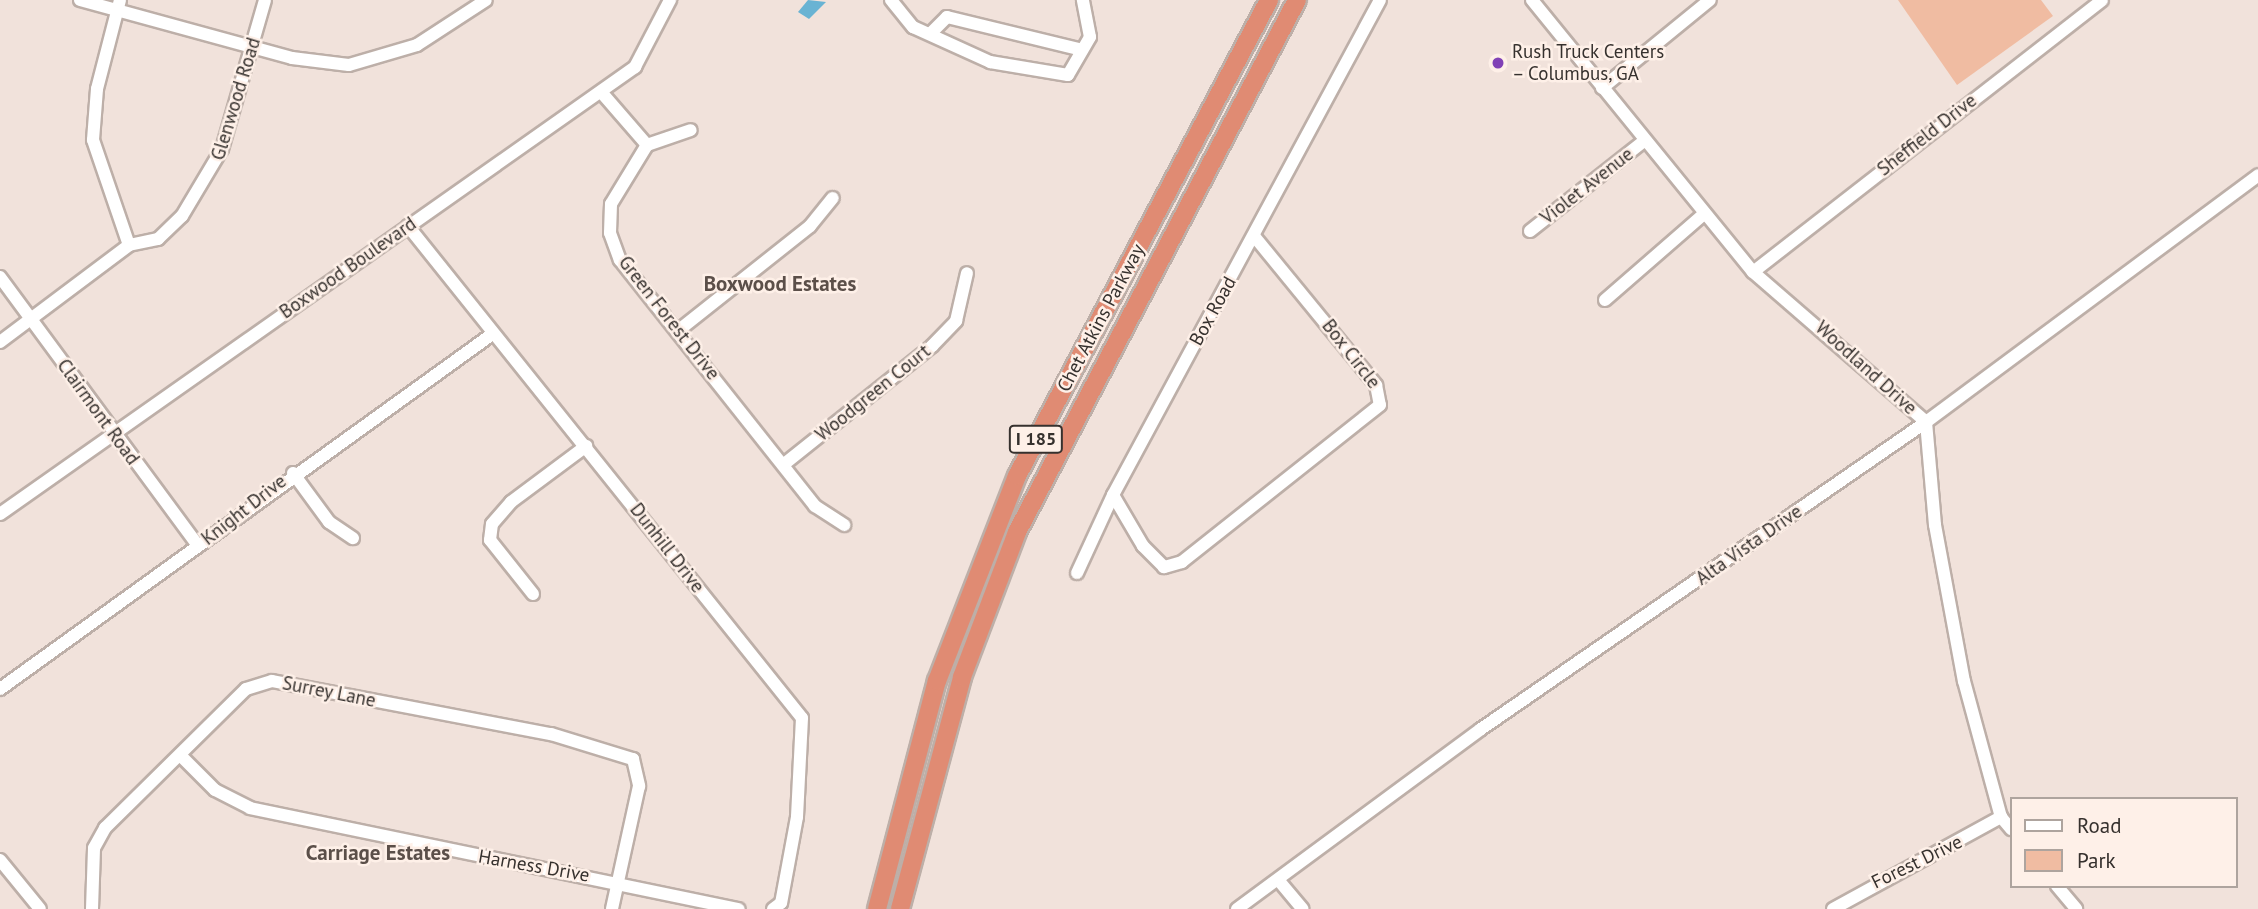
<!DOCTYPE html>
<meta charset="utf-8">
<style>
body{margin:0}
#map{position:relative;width:2258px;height:909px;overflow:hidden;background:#f1e2db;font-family:"PT Sans",sans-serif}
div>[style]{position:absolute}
.green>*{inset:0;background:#f0bca2}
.water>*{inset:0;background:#69b3d3}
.roads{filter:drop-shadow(2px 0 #bdafa8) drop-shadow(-2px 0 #bdafa8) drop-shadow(0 2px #bdafa8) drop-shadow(0 -2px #bdafa8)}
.minor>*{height:12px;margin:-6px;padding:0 6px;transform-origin:6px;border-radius:6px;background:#fff}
.highway>*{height:18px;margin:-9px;padding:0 9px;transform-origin:9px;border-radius:9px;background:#e08b73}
.dots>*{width:19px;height:19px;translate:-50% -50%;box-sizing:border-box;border:4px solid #fef0e8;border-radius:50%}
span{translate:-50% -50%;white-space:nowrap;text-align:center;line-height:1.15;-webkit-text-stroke:5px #fef0e8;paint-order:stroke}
.shield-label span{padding:2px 5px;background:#fef0e8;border:2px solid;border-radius:5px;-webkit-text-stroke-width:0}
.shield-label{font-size:18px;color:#36312e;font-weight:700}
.poi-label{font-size:19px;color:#36312e}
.left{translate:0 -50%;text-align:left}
.street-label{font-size:19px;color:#36312e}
.neighbourhood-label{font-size:21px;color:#5b4f49;font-weight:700}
.legend{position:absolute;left:2010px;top:797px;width:228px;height:91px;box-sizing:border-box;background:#fef0e8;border:2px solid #aea49e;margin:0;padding:9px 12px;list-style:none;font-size:21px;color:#36312e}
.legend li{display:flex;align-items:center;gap:14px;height:35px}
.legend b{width:35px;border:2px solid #aea49e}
</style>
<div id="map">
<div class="green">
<i style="clip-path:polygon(1898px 0,2041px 0,2053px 16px,1957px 85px)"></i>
</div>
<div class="water">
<i style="clip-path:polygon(808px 0,826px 2px,809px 19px,798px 12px)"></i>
</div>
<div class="roads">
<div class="minor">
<i style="left:80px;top:0;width:220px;rotate:15.3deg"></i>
<i style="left:292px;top:58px;width:57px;rotate:7deg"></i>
<i style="left:349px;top:65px;width:71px;rotate:-16.4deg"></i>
<i style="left:417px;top:45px;width:82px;rotate:-33.1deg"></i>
<i style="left:120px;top:0;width:92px;rotate:104.5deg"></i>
<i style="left:97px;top:89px;width:51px;rotate:94.5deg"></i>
<i style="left:93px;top:140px;width:111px;rotate:71.1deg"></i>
<i style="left:891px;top:0;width:35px;rotate:51deg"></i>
<i style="left:913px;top:27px;width:85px;rotate:24.4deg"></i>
<i style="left:990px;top:62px;width:79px;rotate:9.5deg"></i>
<i style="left:1068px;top:75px;width:44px;rotate:-59.9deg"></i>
<i style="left:1090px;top:37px;width:38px;rotate:-101deg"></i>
<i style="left:1532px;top:0;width:350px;rotate:50.9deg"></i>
<i style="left:1753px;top:272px;width:229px;rotate:40.9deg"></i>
<i style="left:1926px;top:422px;width:103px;rotate:85deg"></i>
<i style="left:1935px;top:525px;width:159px;rotate:79.5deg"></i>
<i style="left:1964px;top:681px;width:141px;rotate:74.8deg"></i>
<i style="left:2001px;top:817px;width:16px;rotate:50deg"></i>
<i style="left:930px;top:34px;width:24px;rotate:-45deg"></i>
<i style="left:947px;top:17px;width:139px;rotate:13.7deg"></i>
<i style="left:1602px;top:88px;width:139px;rotate:-39.2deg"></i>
<i style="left:602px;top:93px;width:69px;rotate:49.1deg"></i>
<i style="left:647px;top:145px;width:69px;rotate:121.4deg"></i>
<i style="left:611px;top:204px;width:29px;rotate:92deg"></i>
<i style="left:610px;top:233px;width:29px;rotate:70deg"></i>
<i style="left:620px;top:260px;width:314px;rotate:51.6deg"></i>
<i style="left:815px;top:506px;width:35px;rotate:33deg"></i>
<i style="left:647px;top:145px;width:46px;rotate:-18.8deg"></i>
<i style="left:408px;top:226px;width:630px;rotate:51.31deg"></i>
<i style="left:802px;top:718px;width:99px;rotate:92.9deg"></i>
<i style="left:797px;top:817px;width:87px;rotate:100.5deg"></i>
<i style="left:781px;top:903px;width:10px;rotate:143deg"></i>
<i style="left:1530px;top:231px;width:145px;rotate:-38.3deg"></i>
<i style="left:1254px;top:236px;width:193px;rotate:50.7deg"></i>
<i style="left:1376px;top:385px;width:20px;rotate:79deg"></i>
<i style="left:1380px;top:405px;width:253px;rotate:141.6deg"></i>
<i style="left:1182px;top:562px;width:19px;rotate:164deg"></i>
<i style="left:1164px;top:567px;width:30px;rotate:-135deg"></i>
<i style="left:1143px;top:546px;width:59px;rotate:-120.5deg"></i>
<i style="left:1113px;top:495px;width:562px;rotate:-61.66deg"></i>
<i style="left:1753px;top:272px;width:442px;rotate:-37.9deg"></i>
<i style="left:0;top:277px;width:334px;rotate:53.6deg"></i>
<i style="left:1605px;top:300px;width:131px;rotate:-41deg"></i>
<i style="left:679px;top:330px;width:167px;rotate:-38.4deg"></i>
<i style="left:810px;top:226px;width:36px;rotate:-51deg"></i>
<i style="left:0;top:342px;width:161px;rotate:-36.9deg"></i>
<i style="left:129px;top:245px;width:30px;rotate:-12deg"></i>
<i style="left:158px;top:239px;width:33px;rotate:-44deg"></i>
<i style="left:182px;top:216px;width:78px;rotate:-59.2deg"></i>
<i style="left:222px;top:149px;width:155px;rotate:-73.9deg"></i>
<i style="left:783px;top:465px;width:191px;rotate:-38.6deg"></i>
<i style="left:932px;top:346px;width:35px;rotate:-46deg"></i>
<i style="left:956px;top:321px;width:49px;rotate:-77.1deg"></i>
<i style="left:293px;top:473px;width:61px;rotate:53.7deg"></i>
<i style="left:329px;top:522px;width:29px;rotate:34deg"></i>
<i style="left:0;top:514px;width:777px;rotate:-35.14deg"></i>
<i style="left:635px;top:67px;width:76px;rotate:-62.4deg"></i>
<i style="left:1077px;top:573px;width:86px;rotate:-65.2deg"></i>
<i style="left:533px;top:594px;width:69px;rotate:-128.5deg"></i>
<i style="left:490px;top:540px;width:16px;rotate:-83deg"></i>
<i style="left:492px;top:524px;width:29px;rotate:-49deg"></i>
<i style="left:511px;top:502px;width:94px;rotate:-36.7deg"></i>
<i style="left:0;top:689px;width:605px;rotate:-35.79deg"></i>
<i style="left:181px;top:756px;width:48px;rotate:45deg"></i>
<i style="left:215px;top:790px;width:39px;rotate:27deg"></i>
<i style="left:250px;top:808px;width:499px;rotate:11.7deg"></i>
<i style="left:0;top:860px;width:63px;rotate:50.8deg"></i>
<i style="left:1280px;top:882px;width:35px;rotate:50deg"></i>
<i style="left:2057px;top:886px;width:30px;rotate:50deg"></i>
<i style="left:92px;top:909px;width:61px;rotate:-88.1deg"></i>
<i style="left:94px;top:848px;width:23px;rotate:-61deg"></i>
<i style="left:105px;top:828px;width:198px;rotate:-44.6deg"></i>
<i style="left:246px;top:689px;width:27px;rotate:-17deg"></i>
<i style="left:272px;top:681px;width:284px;rotate:10.8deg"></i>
<i style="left:551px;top:734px;width:86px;rotate:17deg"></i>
<i style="left:633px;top:759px;width:28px;rotate:77deg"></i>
<i style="left:639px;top:786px;width:126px;rotate:102.4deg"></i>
<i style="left:1237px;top:909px;width:303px;rotate:-36.4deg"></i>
<i style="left:1481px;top:729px;width:541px;rotate:-34.6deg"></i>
<i style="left:1926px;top:422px;width:414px;rotate:-36.6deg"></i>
<i style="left:1833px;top:909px;width:192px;rotate:-28.7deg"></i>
</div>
<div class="highway">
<i style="left:877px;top:909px;width:236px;rotate:-75.3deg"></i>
<i style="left:937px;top:681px;width:220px;rotate:-68.7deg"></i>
<i style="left:1017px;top:476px;width:539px;rotate:-62.1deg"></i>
<i style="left:900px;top:909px;width:240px;rotate:-75deg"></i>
<i style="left:962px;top:677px;width:155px;rotate:-69.2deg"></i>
<i style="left:1017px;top:532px;width:601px;rotate:-62.24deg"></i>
</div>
</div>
<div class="dots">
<i style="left:1498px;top:63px;background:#8141b6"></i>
</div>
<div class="shield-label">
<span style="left:1036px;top:439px">I 185</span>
</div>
<div class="poi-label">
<span class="left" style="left:1512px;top:63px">Rush Truck Centers<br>– Columbus, GA</span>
</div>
<div class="street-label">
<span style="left:236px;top:99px;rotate:-73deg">Glenwood Road</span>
<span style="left:1927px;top:135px;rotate:-38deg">Sheffield Drive</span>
<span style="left:1587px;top:186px;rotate:-38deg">Violet Avenue</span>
<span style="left:348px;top:268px;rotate:-35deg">Boxwood Boulevard</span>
<span style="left:1213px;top:311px;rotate:-61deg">Box Road</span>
<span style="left:669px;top:318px;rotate:52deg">Green Forest Drive</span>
<span style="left:1101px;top:318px;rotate:-62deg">Chet Atkins Parkway</span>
<span style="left:1351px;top:354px;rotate:52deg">Box Circle</span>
<span style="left:1866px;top:368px;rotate:42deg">Woodland Drive</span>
<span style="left:873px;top:393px;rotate:-39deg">Woodgreen Court</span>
<span style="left:98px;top:412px;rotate:54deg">Clairmont Road</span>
<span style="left:244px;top:510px;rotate:-38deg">Knight Drive</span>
<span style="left:1749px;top:545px;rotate:-35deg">Alta Vista Drive</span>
<span style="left:667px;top:548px;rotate:52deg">Dunhill Drive</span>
<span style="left:329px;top:692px;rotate:11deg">Surrey Lane</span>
<span style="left:1917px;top:862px;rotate:-26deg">Forest Drive</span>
<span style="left:534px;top:866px;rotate:10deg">Harness Drive</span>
</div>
<div class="neighbourhood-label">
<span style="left:780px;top:284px">Boxwood Estates</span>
<span style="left:378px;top:853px">Carriage Estates</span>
</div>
<ul class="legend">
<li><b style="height:9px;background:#fff"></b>Road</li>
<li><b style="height:19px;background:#f0bca2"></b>Park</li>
</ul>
</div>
